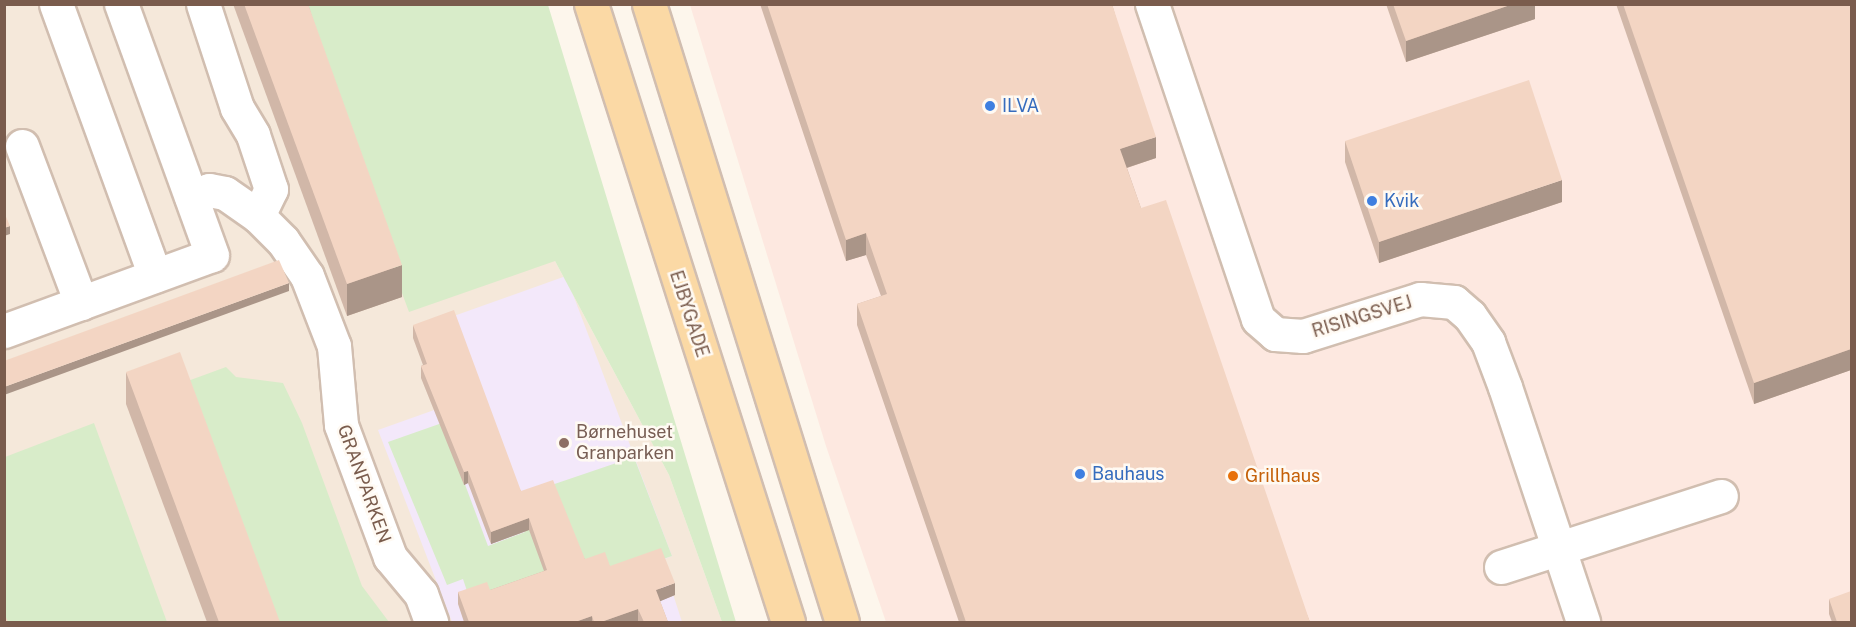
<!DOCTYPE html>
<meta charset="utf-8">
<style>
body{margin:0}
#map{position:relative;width:1856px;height:627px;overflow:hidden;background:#fdf6ec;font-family:"Public Sans",sans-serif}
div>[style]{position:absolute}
.residential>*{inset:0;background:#f5e8da}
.commercial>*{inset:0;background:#fde8e0}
.education>*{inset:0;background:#f3e8fa}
.green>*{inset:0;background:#d8ecc9}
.roads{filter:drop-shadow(2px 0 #d1beb0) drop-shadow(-2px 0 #d1beb0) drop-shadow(0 2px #d1beb0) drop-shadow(0 -2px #d1beb0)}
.minor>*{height:33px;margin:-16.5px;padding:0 16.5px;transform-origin:16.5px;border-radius:16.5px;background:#fff}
.major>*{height:33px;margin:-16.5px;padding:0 16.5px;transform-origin:16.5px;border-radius:16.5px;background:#fbd9a5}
.wall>*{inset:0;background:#d1b7a8}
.shaded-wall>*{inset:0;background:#aa9588}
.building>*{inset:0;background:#f3d5c3}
.dots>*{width:16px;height:16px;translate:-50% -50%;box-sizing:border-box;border:3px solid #fffaf3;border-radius:50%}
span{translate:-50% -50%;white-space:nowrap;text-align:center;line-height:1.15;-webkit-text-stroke:5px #fffaf3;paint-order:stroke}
.shop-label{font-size:18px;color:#366cbe}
.left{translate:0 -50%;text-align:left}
.street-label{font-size:18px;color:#7a5c4d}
.education-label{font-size:18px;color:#785e54}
.food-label{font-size:18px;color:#c56008}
.frame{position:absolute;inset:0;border:6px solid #7a5c4d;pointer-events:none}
</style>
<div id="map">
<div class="residential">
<i style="clip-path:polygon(4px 5px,452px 5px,555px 261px,669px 475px,722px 622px,5px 622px)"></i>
</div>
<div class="commercial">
<i style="clip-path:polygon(690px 5px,1851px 5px,1851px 622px,886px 622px,826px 446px)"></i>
</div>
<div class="education">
<i style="clip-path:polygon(566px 276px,672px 556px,662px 560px,682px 622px,452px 622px,378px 430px,437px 409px,451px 317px)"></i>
</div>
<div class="green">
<i style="clip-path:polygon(296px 5px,548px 5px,736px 622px,722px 622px,669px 475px,555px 261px,409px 312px)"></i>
<i style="clip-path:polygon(226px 367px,236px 377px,283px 383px,302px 423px,362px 586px,389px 622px,273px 622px,185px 382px)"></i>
<i style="clip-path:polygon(94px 423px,167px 622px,5px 622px,5px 457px)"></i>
<i style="clip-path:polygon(442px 423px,488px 546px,525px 532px,517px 506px,531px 492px,634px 457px,672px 556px,610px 578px,547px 582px,470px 600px,463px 579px,447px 585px,388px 442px)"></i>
</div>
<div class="roads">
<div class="minor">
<i style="left:56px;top:4px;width:289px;rotate:70deg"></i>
<i style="left:203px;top:4px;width:109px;rotate:71.9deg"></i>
<i style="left:237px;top:108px;width:31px;rotate:59deg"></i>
<i style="left:253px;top:135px;width:57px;rotate:71.6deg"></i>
<i style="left:271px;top:189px;width:30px;rotate:116deg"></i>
<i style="left:1152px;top:4px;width:332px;rotate:71.4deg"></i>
<i style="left:1258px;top:319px;width:23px;rotate:41deg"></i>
<i style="left:1275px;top:334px;width:28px;rotate:4deg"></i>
<i style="left:1303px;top:336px;width:123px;rotate:-17.5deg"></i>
<i style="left:1420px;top:299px;width:34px;rotate:5deg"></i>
<i style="left:1454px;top:302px;width:21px;rotate:41deg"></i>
<i style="left:1470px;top:316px;width:32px;rotate:55deg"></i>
<i style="left:1488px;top:342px;width:48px;rotate:69.3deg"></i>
<i style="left:1505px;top:387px;width:248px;rotate:71.6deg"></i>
<i style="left:22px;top:146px;width:168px;rotate:69.4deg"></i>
<i style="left:191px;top:196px;width:19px;rotate:-18deg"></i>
<i style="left:209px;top:190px;width:16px;rotate:11deg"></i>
<i style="left:225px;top:193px;width:40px;rotate:34.9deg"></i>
<i style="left:258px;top:216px;width:35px;rotate:45deg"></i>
<i style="left:283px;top:241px;width:42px;rotate:55.6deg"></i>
<i style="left:307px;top:276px;width:75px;rotate:68.9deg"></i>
<i style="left:334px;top:346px;width:79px;rotate:84.9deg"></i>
<i style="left:341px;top:425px;width:141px;rotate:69.6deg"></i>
<i style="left:390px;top:557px;width:48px;rotate:50deg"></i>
<i style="left:421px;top:594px;width:30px;rotate:70deg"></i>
<i style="left:4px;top:331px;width:221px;rotate:-20.1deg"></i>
<i style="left:212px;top:255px;width:267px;rotate:-109.9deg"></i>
<i style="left:1501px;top:567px;width:231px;rotate:-17.9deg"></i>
</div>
<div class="major">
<i style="left:591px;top:4px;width:649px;rotate:72.32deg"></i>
<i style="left:649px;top:4px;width:647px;rotate:72.66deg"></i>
</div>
</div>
<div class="wall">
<i style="clip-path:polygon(233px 4px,308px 4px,402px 297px,347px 316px)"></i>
<i style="clip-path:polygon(760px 4px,1112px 4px,1156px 158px,1127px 168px,1141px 208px,1310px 622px,959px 622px,857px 325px,857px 304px,881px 296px,866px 255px,846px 261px)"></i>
<i style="clip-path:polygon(1386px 4px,1535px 4px,1535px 19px,1406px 62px)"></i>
<i style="clip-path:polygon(1616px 4px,1851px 4px,1851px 370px,1754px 404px)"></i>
<i style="clip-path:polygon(1345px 141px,1562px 202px,1379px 263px,1345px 162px)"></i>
<i style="clip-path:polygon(413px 325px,521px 491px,585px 559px,610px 566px,675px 595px,660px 601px,668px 622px,639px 622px,638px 621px,635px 622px,464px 622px,458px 604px,458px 592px,490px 590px,544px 571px,529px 530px,491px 544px,468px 483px,464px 485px,421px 378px,421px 366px,423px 365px,413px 338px)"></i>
<i style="clip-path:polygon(126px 372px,280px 622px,207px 622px,126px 404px)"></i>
<i style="clip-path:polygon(1829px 599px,1851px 622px,1832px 622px,1829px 614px)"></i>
</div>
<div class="shaded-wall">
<i style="clip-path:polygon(1513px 4px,1535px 4px,1535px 19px,1406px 62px,1406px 41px)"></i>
<i style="clip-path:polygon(1156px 137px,1156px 158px,1120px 170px,1120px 149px)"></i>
<i style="clip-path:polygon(1562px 180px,1562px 202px,1379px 263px,1379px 242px)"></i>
<i style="clip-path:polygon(10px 226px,10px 234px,4px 236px,4px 228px)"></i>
<i style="clip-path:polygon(866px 233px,866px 255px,846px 261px,846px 240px)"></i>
<i style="clip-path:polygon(402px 265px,402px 297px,347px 316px,347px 284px)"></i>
<i style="clip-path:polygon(289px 283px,289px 291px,4px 395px,4px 387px)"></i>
<i style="clip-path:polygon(1851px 349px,1851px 370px,1754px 404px,1754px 383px)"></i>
<i style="clip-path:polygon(468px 471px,468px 483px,464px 485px,464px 472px)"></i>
<i style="clip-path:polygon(529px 518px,529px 530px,491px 544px,491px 532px)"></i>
<i style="clip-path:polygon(675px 583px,675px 595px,656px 603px,656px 590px)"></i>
<i style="clip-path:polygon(638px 609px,638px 621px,635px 622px,601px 622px)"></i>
<i style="clip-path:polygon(592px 616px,592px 622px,575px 622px)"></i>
</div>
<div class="building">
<i style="clip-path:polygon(244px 4px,308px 4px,402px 265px,347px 284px)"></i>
<i style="clip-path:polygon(767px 4px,1112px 4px,1156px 137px,1120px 149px,1141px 208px,1166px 200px,1310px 622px,966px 622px,857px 304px,887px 294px,866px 233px,846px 240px)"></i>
<i style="clip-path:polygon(1393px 4px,1513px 4px,1406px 41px)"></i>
<i style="clip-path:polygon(1623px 4px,1851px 4px,1851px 349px,1754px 383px)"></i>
<i style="clip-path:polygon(1529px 80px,1562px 180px,1379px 242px,1345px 141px)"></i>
<i style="clip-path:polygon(4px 212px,10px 226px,4px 228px)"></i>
<i style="clip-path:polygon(279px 260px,289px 283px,4px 387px,4px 361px)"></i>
<i style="clip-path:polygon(454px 310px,521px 491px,553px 480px,585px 559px,605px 552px,610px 566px,661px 548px,675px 583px,656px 590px,668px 622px,644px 622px,638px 609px,601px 622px,594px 622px,592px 616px,575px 622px,469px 622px,458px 592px,487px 582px,490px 590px,547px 570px,529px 518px,491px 532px,468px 471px,464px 472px,421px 366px,427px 364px,413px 325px)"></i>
<i style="clip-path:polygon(180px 352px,280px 622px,219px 622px,126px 372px)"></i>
<i style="clip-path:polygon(1851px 591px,1851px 622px,1837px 622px,1829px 599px)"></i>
<i style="clip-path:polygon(4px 613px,8px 622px,4px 622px)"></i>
</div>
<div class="dots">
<i style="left:990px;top:106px;background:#3f7fe0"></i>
<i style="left:1372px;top:201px;background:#3f7fe0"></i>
<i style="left:564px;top:443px;background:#8d6e63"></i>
<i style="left:1080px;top:474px;background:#3f7fe0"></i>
<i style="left:1233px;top:476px;background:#e8710a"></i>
</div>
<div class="shop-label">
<span class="left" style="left:1002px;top:106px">ILVA</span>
<span class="left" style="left:1384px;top:201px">Kvik</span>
<span class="left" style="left:1092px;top:474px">Bauhaus</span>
</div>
<div class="street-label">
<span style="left:689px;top:314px;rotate:72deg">EJBYGADE</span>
<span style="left:1362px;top:317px;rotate:-17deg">RISINGSVEJ</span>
<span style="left:364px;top:484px;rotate:70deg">GRANPARKEN</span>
</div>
<div class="education-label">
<span class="left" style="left:576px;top:443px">Børnehuset<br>Granparken</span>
</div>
<div class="food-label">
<span class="left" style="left:1245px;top:476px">Grillhaus</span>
</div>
<div class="frame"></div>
</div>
